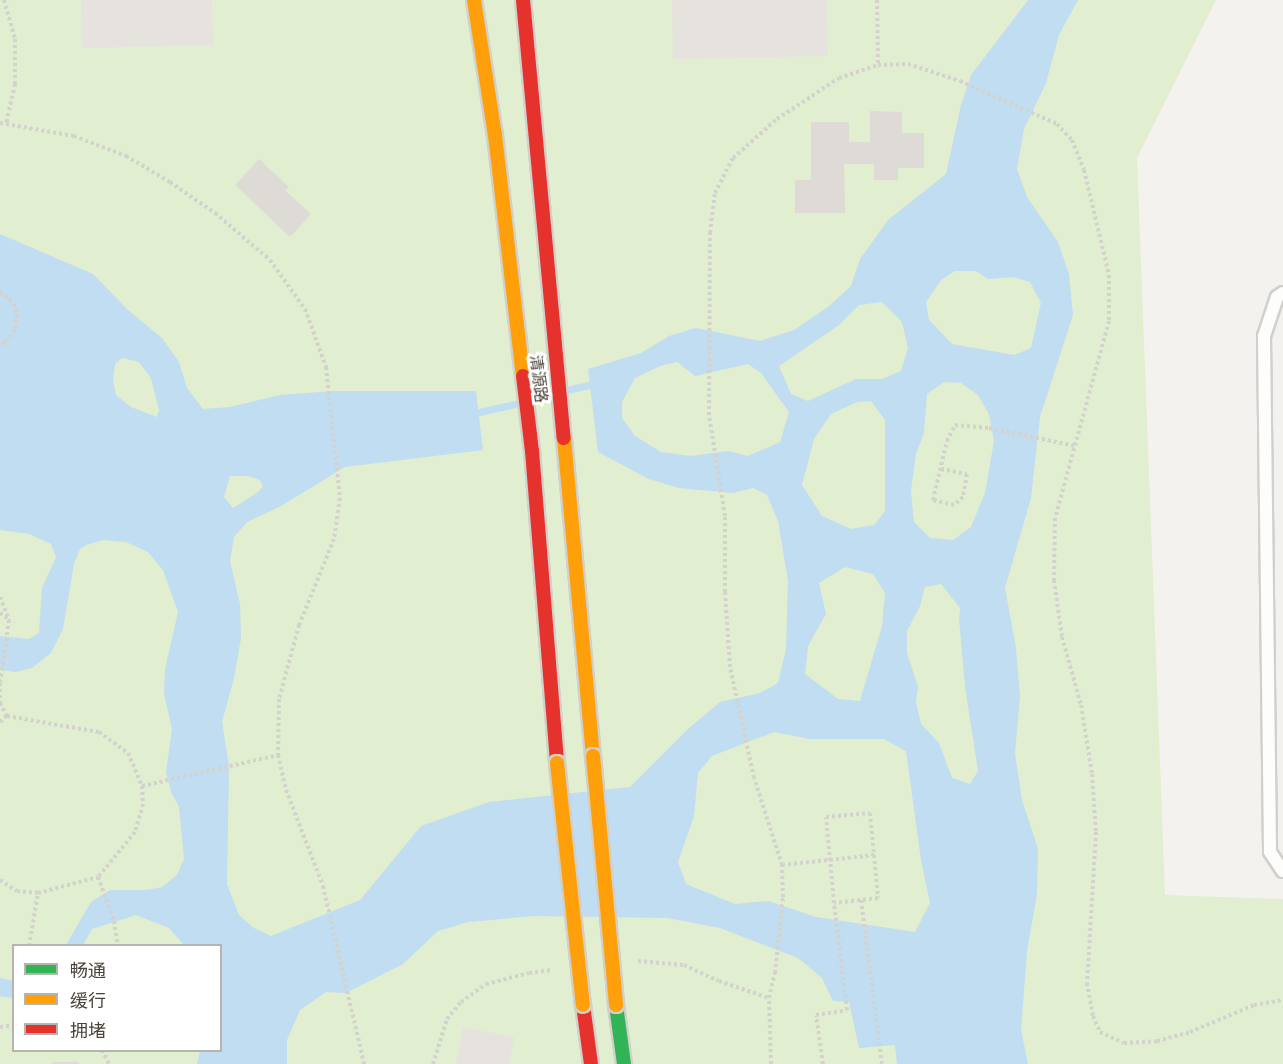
<!DOCTYPE html>
<meta charset="utf-8">
<style>
body{margin:0}
#map{position:relative;width:1283px;height:1064px;overflow:hidden;background:#f4f2ee;font-family:"Fira Sans Condensed","Noto Sans SC",sans-serif}
div>[style]{position:absolute}
.green>*{inset:0;background:#e1eecf}
.parking>*{inset:0;background:#e6e3df}
.water>*{inset:0;background:#c0ddf1}
.stream>*{height:7px;margin:-3.5px;padding:0 3.5px;transform-origin:3.5px;border-radius:3.5px;background:#c0ddf1}
.building>*{inset:0;background:#dedbd6}
.path>*{height:4px;margin-top:-2px;transform-origin:0;background:repeating-linear-gradient(90deg,#d3d2cc 0 3px,transparent 0 6px)}
.roads{filter:drop-shadow(2px 0 #d2d0cb) drop-shadow(-2px 0 #d2d0cb) drop-shadow(0 2px #d2d0cb) drop-shadow(0 -2px #d2d0cb)}
.lane>*{height:12px;margin:-6px;padding:0 6px;transform-origin:6px;border-radius:6px;background:#fdfdfc}
.fast>*{height:14px;margin:-7px;padding:0 7px;transform-origin:7px;border-radius:7px;background:#30b455}
.slow>*{height:14px;margin:-7px;padding:0 7px;transform-origin:7px;border-radius:7px;background:#ff9f0a}
.jam>*{height:14px;margin:-7px;padding:0 7px;transform-origin:7px;border-radius:7px;background:#e5322d}
.bridges{filter:drop-shadow(2px 0 #d3cfc5) drop-shadow(-2px 0 #d3cfc5) drop-shadow(0 2px #d3cfc5) drop-shadow(0 -2px #d3cfc5)}
.slow-bridge>*{height:14px;margin:-7px;padding:0 7px;transform-origin:7px;border-radius:7px;background:#ff9f0a}
span{translate:-50% -50%;white-space:nowrap;text-align:center;line-height:1.15;-webkit-text-stroke:6px #fff;paint-order:stroke}
.street-label{font-size:16px;color:#4b4439}
.legend{position:absolute;left:12px;top:944px;width:210px;height:108px;box-sizing:border-box;background:#fff;border:2px solid #b7b4b0;margin:0;padding:8px 10px;list-style:none;font-size:18px;color:#4b4439}
.legend li{display:flex;align-items:center;gap:12px;height:30px}
.legend b{width:30px;border:2px solid #b7b4b0}
</style>
<div id="map">
<div class="green">
<i style="clip-path:polygon(evenodd,0 0,1216px 0,1137px 158px,1165px 895px,1283px 899px,1283px 1064px,0 1064px,0 0,14px 946px,220px 946px,220px 1050px,14px 1050px,14px 946px)"></i>
</div>
<div class="parking">
<i style="clip-path:polygon(81px 0,212px 0,213px 45px,82px 48px)"></i>
<i style="clip-path:polygon(672px 0,827px 0,828px 56px,673px 59px)"></i>
<i style="clip-path:polygon(463px 1027px,514px 1037px,509px 1064px,456px 1064px)"></i>
</div>
<div class="water">
<i style="clip-path:polygon(evenodd,1028px 0,1078px 0,1059px 35px,1046px 83px,1024px 129px,1017px 169px,1027px 197px,1058px 242px,1069px 274px,1073px 315px,1040px 417px,1031px 498px,1005px 588px,1016px 648px,1020px 696px,1015px 754px,1022px 800px,1038px 849px,1037px 894px,1027px 951px,1021px 1030px,1028px 1064px,897px 1064px,895px 1045px,859px 1048px,849px 1002px,833px 1001px,822px 978px,798px 958px,720px 928px,668px 918px,534px 916px,468px 922px,438px 931px,403px 964px,346px 993px,326px 992px,300px 1010px,287px 1040px,287px 1064px,197px 1064px,200px 1051px,220px 1050px,220px 946px,184px 945px,169px 928px,136px 915px,92px 929px,83px 945px,66px 945px,91px 902px,110px 890px,147px 890px,162px 887px,177px 875px,184px 859px,179px 807px,171px 792px,166px 772px,172px 729px,164px 694px,165px 669px,178px 612px,163px 570px,148px 552px,126px 542px,103px 540px,86px 545px,80px 549px,74px 564px,63px 629px,51px 653px,32px 668px,16px 672px,0 670px,0 636px,29px 639px,39px 633px,42px 588px,56px 557px,51px 544px,29px 534px,0 530px,0 234px,93px 274px,128px 310px,162px 338px,179px 362px,187px 388px,203px 409px,230px 407px,280px 395px,333px 391px,476px 391px,483px 450px,345px 467px,281px 506px,247px 522px,234px 537px,230px 561px,240px 604px,241px 638px,234px 678px,222px 722px,229px 766px,227px 884px,239px 915px,254px 928px,271px 936px,360px 900px,421px 826px,489px 802px,630px 787px,689px 728px,720px 702px,760px 693px,778px 683px,786px 649px,788px 581px,778px 521px,767px 495px,753px 488px,733px 493px,679px 488px,649px 479px,598px 452px,588px 369px,641px 353px,669px 336px,696px 328px,760px 341px,794px 330px,828px 307px,851px 286px,860px 259px,888px 220px,946px 174px,961px 105px,971px 75px,1028px 0,955px 271px,976px 271px,988px 279px,1014px 277px,1030px 282px,1041px 303px,1031px 348px,1014px 355px,952px 344px,929px 320px,926px 302px,941px 280px,955px 271px,1028px 0,882px 302px,902px 322px,908px 348px,901px 371px,882px 379px,856px 379px,808px 401px,791px 394px,779px 366px,839px 325px,859px 305px,882px 302px,1028px 0,122px 358px,139px 362px,151px 378px,159px 410px,157px 417px,131px 407px,116px 395px,113px 381px,115px 364px,122px 358px,1028px 0,677px 362px,695px 376px,748px 364px,761px 373px,789px 412px,780px 442px,748px 456px,728px 451px,691px 456px,661px 452px,635px 436px,622px 418px,622px 402px,635px 378px,660px 366px,677px 362px,1028px 0,944px 382px,961px 383px,978px 395px,989px 414px,994px 441px,985px 493px,971px 527px,953px 540px,930px 538px,914px 522px,911px 491px,916px 454px,924px 433px,927px 394px,944px 382px,1028px 0,871px 401px,885px 420px,885px 511px,874px 525px,851px 529px,822px 516px,802px 485px,814px 439px,831px 414px,857px 402px,871px 401px,1028px 0,230px 476px,248px 476px,260px 480px,263px 486px,258px 492px,233px 508px,224px 497px,230px 476px,1028px 0,845px 567px,873px 574px,885px 593px,882px 626px,860px 701px,838px 699px,805px 674px,808px 646px,826px 614px,819px 583px,845px 567px,1028px 0,941px 584px,960px 608px,959px 619px,965px 687px,978px 771px,970px 784px,952px 778px,939px 743px,921px 724px,916px 702px,918px 687px,907px 653px,907px 631px,920px 606px,925px 587px,941px 584px,1028px 0,774px 732px,810px 739px,884px 739px,906px 751px,921px 860px,930px 903px,915px 932px,816px 917px,768px 901px,735px 904px,686px 884px,678px 862px,694px 816px,698px 773px,712px 756px,774px 732px)"></i>
<i style="clip-path:polygon(0 978px,13px 981px,13px 998px,0 996px)"></i>
</div>
<div class="stream">
<i style="left:567px;top:390px;width:31px;rotate:-13deg"></i>
<i style="left:471px;top:414px;width:49px;rotate:-12.9deg"></i>
</div>
<div class="building">
<i style="clip-path:polygon(870px 111px,902px 112px,902px 133px,924px 133px,924px 168px,898px 168px,898px 180px,874px 180px,874px 164px,844px 164px,845px 213px,795px 213px,795px 180px,811px 180px,811px 122px,849px 122px,849px 142px,870px 142px)"></i>
<i style="clip-path:polygon(259px 159px,289px 187px,285px 190px,311px 214px,290px 237px,235px 185px)"></i>
<i style="clip-path:polygon(52px 1062px,79px 1062px,79px 1064px,52px 1064px)"></i>
</div>
<div class="path">
<i style="left:4px;top:0;width:41px;rotate:74.2deg"></i>
<i style="left:15px;top:39px;width:45px;rotate:90deg"></i>
<i style="left:15px;top:84px;width:41px;rotate:102.7deg"></i>
<i style="left:877px;top:0;width:65px;rotate:89.1deg"></i>
<i style="left:0;top:123px;width:75px;rotate:10deg"></i>
<i style="left:74px;top:136px;width:56px;rotate:21deg"></i>
<i style="left:126px;top:156px;width:51px;rotate:30.6deg"></i>
<i style="left:170px;top:182px;width:55px;rotate:34.6deg"></i>
<i style="left:215px;top:213px;width:72px;rotate:40.5deg"></i>
<i style="left:270px;top:260px;width:60px;rotate:54.5deg"></i>
<i style="left:305px;top:309px;width:62px;rotate:70.1deg"></i>
<i style="left:326px;top:367px;width:132px;rotate:83.9deg"></i>
<i style="left:340px;top:498px;width:41px;rotate:98.3deg"></i>
<i style="left:334px;top:539px;width:93px;rotate:112.1deg"></i>
<i style="left:299px;top:625px;width:77px;rotate:105.1deg"></i>
<i style="left:279px;top:699px;width:56px;rotate:91deg"></i>
<i style="left:278px;top:755px;width:36px;rotate:77deg"></i>
<i style="left:286px;top:790px;width:103px;rotate:68.9deg"></i>
<i style="left:323px;top:886px;width:183px;rotate:77deg"></i>
<i style="left:0;top:292px;width:18px;rotate:41deg"></i>
<i style="left:14px;top:304px;width:10px;rotate:73deg"></i>
<i style="left:17px;top:314px;width:16px;rotate:97deg"></i>
<i style="left:15px;top:330px;width:16px;rotate:128deg"></i>
<i style="left:5px;top:343px;width:5px;rotate:169deg"></i>
<i style="left:941px;top:469px;width:26px;rotate:11deg"></i>
<i style="left:967px;top:474px;width:23px;rotate:100deg"></i>
<i style="left:963px;top:497px;width:12px;rotate:138deg"></i>
<i style="left:954px;top:505px;width:22px;rotate:-167deg"></i>
<i style="left:933px;top:500px;width:61px;rotate:-76.7deg"></i>
<i style="left:947px;top:441px;width:18px;rotate:-63deg"></i>
<i style="left:955px;top:425px;width:34px;rotate:5deg"></i>
<i style="left:989px;top:428px;width:88px;rotate:11.8deg"></i>
<i style="left:0;top:597px;width:25px;rotate:69deg"></i>
<i style="left:9px;top:620px;width:64px;rotate:98.1deg"></i>
<i style="left:0;top:613px;width:10px;rotate:37deg"></i>
<i style="left:0;top:683px;width:20px;rotate:90deg"></i>
<i style="left:0;top:703px;width:15px;rotate:62deg"></i>
<i style="left:7px;top:716px;width:93px;rotate:9.9deg"></i>
<i style="left:99px;top:732px;width:36px;rotate:36deg"></i>
<i style="left:128px;top:753px;width:36px;rotate:67deg"></i>
<i style="left:142px;top:786px;width:18px;rotate:87deg"></i>
<i style="left:143px;top:804px;width:29px;rotate:106deg"></i>
<i style="left:135px;top:832px;width:58px;rotate:129.4deg"></i>
<i style="left:98px;top:877px;width:47px;rotate:70deg"></i>
<i style="left:114px;top:921px;width:25px;rotate:81deg"></i>
<i style="left:0;top:722px;width:9px;rotate:-41deg"></i>
<i style="left:142px;top:786px;width:139px;rotate:-12.8deg"></i>
<i style="left:782px;top:865px;width:93px;rotate:-6.2deg"></i>
<i style="left:0;top:880px;width:20px;rotate:33deg"></i>
<i style="left:17px;top:891px;width:21px;rotate:5deg"></i>
<i style="left:38px;top:893px;width:62px;rotate:-14.9deg"></i>
<i style="left:861px;top:900px;width:165px;rotate:82.7deg"></i>
<i style="left:29px;top:946px;width:54px;rotate:-80.4deg"></i>
<i style="left:638px;top:961px;width:46px;rotate:5deg"></i>
<i style="left:684px;top:965px;width:38px;rotate:25deg"></i>
<i style="left:719px;top:981px;width:53px;rotate:18.8deg"></i>
<i style="left:0;top:1027px;width:14px;rotate:-8deg"></i>
<i style="left:102px;top:1050px;width:16px;rotate:63deg"></i>
<i style="left:433px;top:1064px;width:47px;rotate:-72.7deg"></i>
<i style="left:447px;top:1019px;width:22px;rotate:-51deg"></i>
<i style="left:461px;top:1002px;width:31px;rotate:-36deg"></i>
<i style="left:486px;top:984px;width:44px;rotate:-14.3deg"></i>
<i style="left:529px;top:973px;width:24px;rotate:-7deg"></i>
<i style="left:771px;top:1064px;width:66px;rotate:-91.7deg"></i>
<i style="left:769px;top:998px;width:26px;rotate:-77deg"></i>
<i style="left:775px;top:973px;width:76px;rotate:-84deg"></i>
<i style="left:783px;top:897px;width:32px;rotate:-92deg"></i>
<i style="left:782px;top:865px;width:91px;rotate:-107.8deg"></i>
<i style="left:754px;top:778px;width:114px;rotate:-102.2deg"></i>
<i style="left:730px;top:667px;width:75px;rotate:-93.8deg"></i>
<i style="left:725px;top:592px;width:76px;rotate:-90deg"></i>
<i style="left:725px;top:516px;width:102px;rotate:-99deg"></i>
<i style="left:709px;top:415px;width:182px;rotate:-89.7deg"></i>
<i style="left:710px;top:233px;width:40px;rotate:-82.9deg"></i>
<i style="left:715px;top:193px;width:39px;rotate:-63deg"></i>
<i style="left:733px;top:158px;width:59px;rotate:-41.6deg"></i>
<i style="left:777px;top:119px;width:74px;rotate:-33.5deg"></i>
<i style="left:839px;top:78px;width:41px;rotate:-18.4deg"></i>
<i style="left:878px;top:65px;width:30px;rotate:-2deg"></i>
<i style="left:908px;top:64px;width:55px;rotate:18.1deg"></i>
<i style="left:960px;top:81px;width:106px;rotate:23.9deg"></i>
<i style="left:1057px;top:124px;width:22px;rotate:47deg"></i>
<i style="left:1072px;top:140px;width:32px;rotate:68deg"></i>
<i style="left:1084px;top:170px;width:108px;rotate:76.6deg"></i>
<i style="left:1109px;top:275px;width:46px;rotate:90deg"></i>
<i style="left:1109px;top:321px;width:204px;rotate:105.3deg"></i>
<i style="left:1055px;top:518px;width:62px;rotate:90.9deg"></i>
<i style="left:1054px;top:580px;width:58px;rotate:82deg"></i>
<i style="left:1062px;top:637px;width:71px;rotate:74.4deg"></i>
<i style="left:1081px;top:705px;width:70px;rotate:80.9deg"></i>
<i style="left:1092px;top:774px;width:58px;rotate:86.1deg"></i>
<i style="left:1096px;top:832px;width:151px;rotate:93.4deg"></i>
<i style="left:1087px;top:983px;width:34px;rotate:80deg"></i>
<i style="left:1093px;top:1016px;width:17px;rotate:66deg"></i>
<i style="left:1100px;top:1032px;width:26px;rotate:25deg"></i>
<i style="left:1124px;top:1043px;width:33px;rotate:-3deg"></i>
<i style="left:1157px;top:1041px;width:34px;rotate:-15deg"></i>
<i style="left:1190px;top:1032px;width:69px;rotate:-22.9deg"></i>
<i style="left:1254px;top:1005px;width:29px;rotate:-10deg"></i>
<i style="left:823px;top:1064px;width:49px;rotate:-98.1deg"></i>
<i style="left:816px;top:1015px;width:31px;rotate:-9deg"></i>
<i style="left:847px;top:1010px;width:108px;rotate:-96.9deg"></i>
<i style="left:834px;top:903px;width:86px;rotate:-95.3deg"></i>
<i style="left:826px;top:817px;width:44px;rotate:-5.2deg"></i>
<i style="left:870px;top:813px;width:85px;rotate:84.6deg"></i>
<i style="left:878px;top:898px;width:44px;rotate:173.5deg"></i>
</div>
<div class="roads">
<div class="lane">
<i style="left:1283px;top:293px;width:7px;rotate:146deg"></i>
<i style="left:1277px;top:297px;width:41px;rotate:108.4deg"></i>
<i style="left:1264px;top:336px;width:516px;rotate:89.33deg"></i>
<i style="left:1270px;top:852px;width:23px;rotate:56deg"></i>
</div>
<div class="fast">
<i style="left:616px;top:1005px;width:60px;rotate:82.3deg"></i>
</div>
<div class="slow">
<i style="left:474px;top:0;width:137px;rotate:81.2deg"></i>
<i style="left:495px;top:135px;width:243px;rotate:83.4deg"></i>
<i style="left:564px;top:438px;width:319px;rotate:84.8deg"></i>
</div>
<div class="jam">
<i style="left:523px;top:0;width:440px;rotate:84.7deg"></i>
<i style="left:523px;top:376px;width:76px;rotate:83.2deg"></i>
<i style="left:532px;top:451px;width:313px;rotate:85.4deg"></i>
<i style="left:583px;top:1005px;width:60px;rotate:82.3deg"></i>
</div>
</div>
<div class="bridges">
<div class="slow-bridge">
<i style="left:593px;top:756px;width:250px;rotate:84.7deg"></i>
<i style="left:557px;top:763px;width:243px;rotate:83.9deg"></i>
</div>
</div>
<div class="street-label">
<span style="left:538px;top:379px;rotate:83deg">清源路</span>
</div>
<ul class="legend">
<li><b style="height:8px;background:#30b455"></b>畅通</li>
<li><b style="height:8px;background:#ff9f0a"></b>缓行</li>
<li><b style="height:8px;background:#e5322d"></b>拥堵</li>
</ul>
</div>
